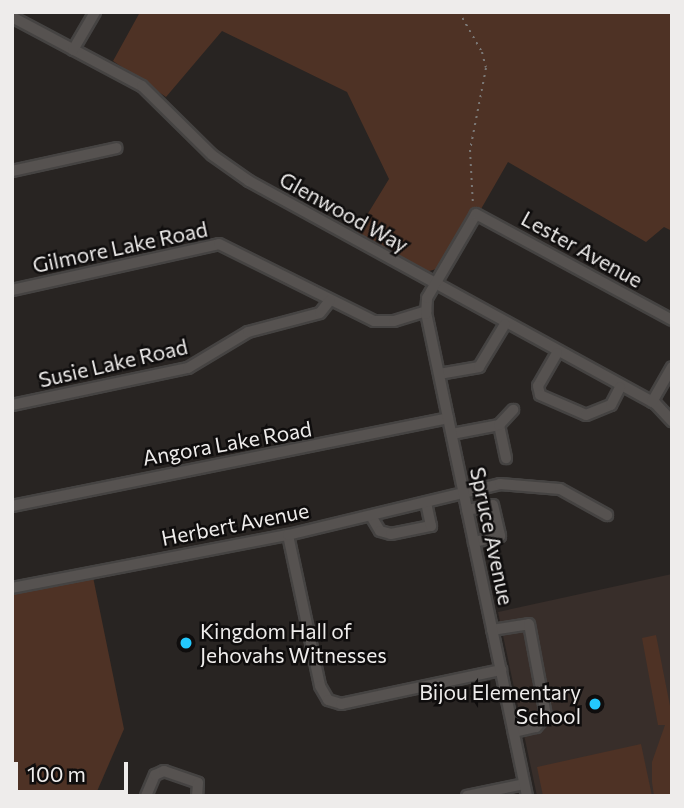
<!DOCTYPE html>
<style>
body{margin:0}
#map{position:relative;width:684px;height:808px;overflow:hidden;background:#282422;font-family:Commissioner,sans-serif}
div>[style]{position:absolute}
.built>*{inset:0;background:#382e2a}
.green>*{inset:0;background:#4e3225}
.path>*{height:2px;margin-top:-1px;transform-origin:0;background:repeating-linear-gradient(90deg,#7b7876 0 2px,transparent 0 7px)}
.roads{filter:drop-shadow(2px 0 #454342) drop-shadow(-2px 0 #454342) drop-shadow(0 2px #454342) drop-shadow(0 -2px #454342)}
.minor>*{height:10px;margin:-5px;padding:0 5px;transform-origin:5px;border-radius:5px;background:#565250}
.dots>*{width:19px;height:19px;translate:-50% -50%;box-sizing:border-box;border:4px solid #0f0d0d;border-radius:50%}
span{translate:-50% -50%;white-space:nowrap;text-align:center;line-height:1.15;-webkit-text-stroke:5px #0f0d0d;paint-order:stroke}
.street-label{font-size:21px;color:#eeeceb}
.poi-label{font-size:21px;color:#eeeceb}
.left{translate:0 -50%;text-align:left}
.right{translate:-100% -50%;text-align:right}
.frame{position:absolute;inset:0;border:14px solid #eeeceb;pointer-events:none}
.scale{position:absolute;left:14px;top:762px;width:114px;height:32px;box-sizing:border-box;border:4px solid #eeeceb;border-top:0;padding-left:9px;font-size:21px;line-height:24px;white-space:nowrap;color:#eeeceb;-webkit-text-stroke:5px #0f0d0d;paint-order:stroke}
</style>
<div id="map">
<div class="built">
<i style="clip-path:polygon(672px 574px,672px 796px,537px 796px,498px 612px)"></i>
</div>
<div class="green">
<i style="clip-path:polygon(140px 12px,672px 12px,672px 231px,664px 227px,646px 242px,508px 162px,481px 209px,471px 209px,436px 269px,426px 272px,356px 233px,389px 179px,347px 92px,222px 31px,166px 97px,113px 61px)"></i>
<i style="clip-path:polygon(93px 577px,124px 729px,95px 796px,12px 796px,12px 594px)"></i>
<i style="clip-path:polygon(656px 635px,672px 716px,672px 796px,654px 796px,652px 782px,652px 762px,665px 725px,658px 725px,642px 638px)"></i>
<i style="clip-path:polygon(641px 744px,652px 796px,543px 796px,537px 767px)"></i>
</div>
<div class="path">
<i style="left:459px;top:12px;width:46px;rotate:60.1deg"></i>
<i style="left:482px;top:52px;width:16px;rotate:76deg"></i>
<i style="left:486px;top:68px;width:84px;rotate:101deg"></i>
<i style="left:470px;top:150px;width:55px;rotate:86.9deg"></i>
</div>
<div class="roads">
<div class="minor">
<i style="left:12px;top:17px;width:147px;rotate:28deg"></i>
<i style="left:142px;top:86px;width:98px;rotate:44.6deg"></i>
<i style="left:212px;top:155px;width:45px;rotate:35.1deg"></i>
<i style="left:249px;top:181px;width:463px;rotate:28.7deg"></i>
<i style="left:655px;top:403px;width:25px;rotate:47deg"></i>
<i style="left:73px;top:50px;width:44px;rotate:-59.9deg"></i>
<i style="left:12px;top:171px;width:107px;rotate:-12.4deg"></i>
<i style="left:12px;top:290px;width:212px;rotate:-12.5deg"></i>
<i style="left:219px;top:244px;width:173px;rotate:26.4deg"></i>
<i style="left:374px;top:321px;width:20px"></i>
<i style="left:394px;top:321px;width:34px;rotate:-17deg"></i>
<i style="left:557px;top:353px;width:38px;rotate:120deg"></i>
<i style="left:538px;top:386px;width:9px;rotate:77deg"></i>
<i style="left:540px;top:395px;width:50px;rotate:23.5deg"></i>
<i style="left:586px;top:415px;width:27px;rotate:-22deg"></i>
<i style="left:611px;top:405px;width:20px;rotate:-63deg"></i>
<i style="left:439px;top:374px;width:41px;rotate:-9.9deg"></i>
<i style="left:479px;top:367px;width:50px;rotate:-58.8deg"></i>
<i style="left:652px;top:402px;width:40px;rotate:-60.3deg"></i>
<i style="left:12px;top:405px;width:180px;rotate:-11.9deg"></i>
<i style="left:188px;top:368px;width:70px;rotate:-31deg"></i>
<i style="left:248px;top:332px;width:74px;rotate:-14.8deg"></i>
<i style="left:320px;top:313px;width:16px;rotate:-52deg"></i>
<i style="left:499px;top:425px;width:34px;rotate:78deg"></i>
<i style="left:452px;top:434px;width:48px;rotate:-10.8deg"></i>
<i style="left:499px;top:425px;width:21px;rotate:-47deg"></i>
<i style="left:12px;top:506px;width:445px;rotate:-11.4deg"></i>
<i style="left:467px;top:510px;width:26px;rotate:-11deg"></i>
<i style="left:493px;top:505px;width:32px;rotate:77deg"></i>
<i style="left:500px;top:536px;width:27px;rotate:167deg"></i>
<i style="left:371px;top:516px;width:17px;rotate:59deg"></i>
<i style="left:380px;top:531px;width:11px;rotate:15deg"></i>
<i style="left:391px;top:534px;width:41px;rotate:-11.3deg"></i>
<i style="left:431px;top:526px;width:24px;rotate:-102deg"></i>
<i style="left:288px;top:535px;width:154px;rotate:78deg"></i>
<i style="left:320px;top:686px;width:16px;rotate:60deg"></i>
<i style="left:328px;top:700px;width:14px;rotate:17deg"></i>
<i style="left:341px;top:704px;width:164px;rotate:-12deg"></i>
<i style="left:12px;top:588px;width:281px;rotate:-10.9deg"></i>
<i style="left:288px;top:535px;width:218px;rotate:-13.5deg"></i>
<i style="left:500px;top:484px;width:60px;rotate:4.8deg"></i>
<i style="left:560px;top:489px;width:54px;rotate:29deg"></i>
<i style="left:492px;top:630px;width:37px;rotate:-9deg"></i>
<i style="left:529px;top:624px;width:94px;rotate:79.5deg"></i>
<i style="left:546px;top:716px;width:15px;rotate:132deg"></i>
<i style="left:536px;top:727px;width:23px;rotate:167deg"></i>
<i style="left:146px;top:796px;width:23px;rotate:-67deg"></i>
<i style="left:155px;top:775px;width:10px;rotate:-24deg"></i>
<i style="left:164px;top:771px;width:36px;rotate:19deg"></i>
<i style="left:198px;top:783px;width:13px;rotate:94deg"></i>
<i style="left:467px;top:796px;width:58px;rotate:-11.9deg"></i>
<i style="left:527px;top:796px;width:492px;rotate:-101.8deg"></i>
<i style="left:426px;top:314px;width:16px;rotate:-86deg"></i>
<i style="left:427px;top:298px;width:97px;rotate:-59.7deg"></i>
<i style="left:476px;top:214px;width:223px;rotate:28.4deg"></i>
</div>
</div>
<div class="dots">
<i style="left:186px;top:643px;background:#24c9fe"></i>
<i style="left:595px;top:704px;background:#24c9fe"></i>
</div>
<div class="street-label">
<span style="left:344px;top:212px;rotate:29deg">Glenwood Way</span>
<span style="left:120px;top:247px;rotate:-12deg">Gilmore Lake Road</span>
<span style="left:582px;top:249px;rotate:29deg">Lester Avenue</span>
<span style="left:113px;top:363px;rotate:-13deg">Susie Lake Road</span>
<span style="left:227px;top:443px;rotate:-10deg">Angora Lake Road</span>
<span style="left:235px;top:524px;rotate:-11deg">Herbert Avenue</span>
<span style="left:492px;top:536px;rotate:78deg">Spruce Avenue</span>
</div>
<div class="poi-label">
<span class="left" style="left:200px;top:643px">Kingdom Hall of<br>Jehovahs Witnesses</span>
<span class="right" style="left:581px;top:704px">Bijou Elementary<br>School</span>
</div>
<div class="frame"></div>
<div class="scale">100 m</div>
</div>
